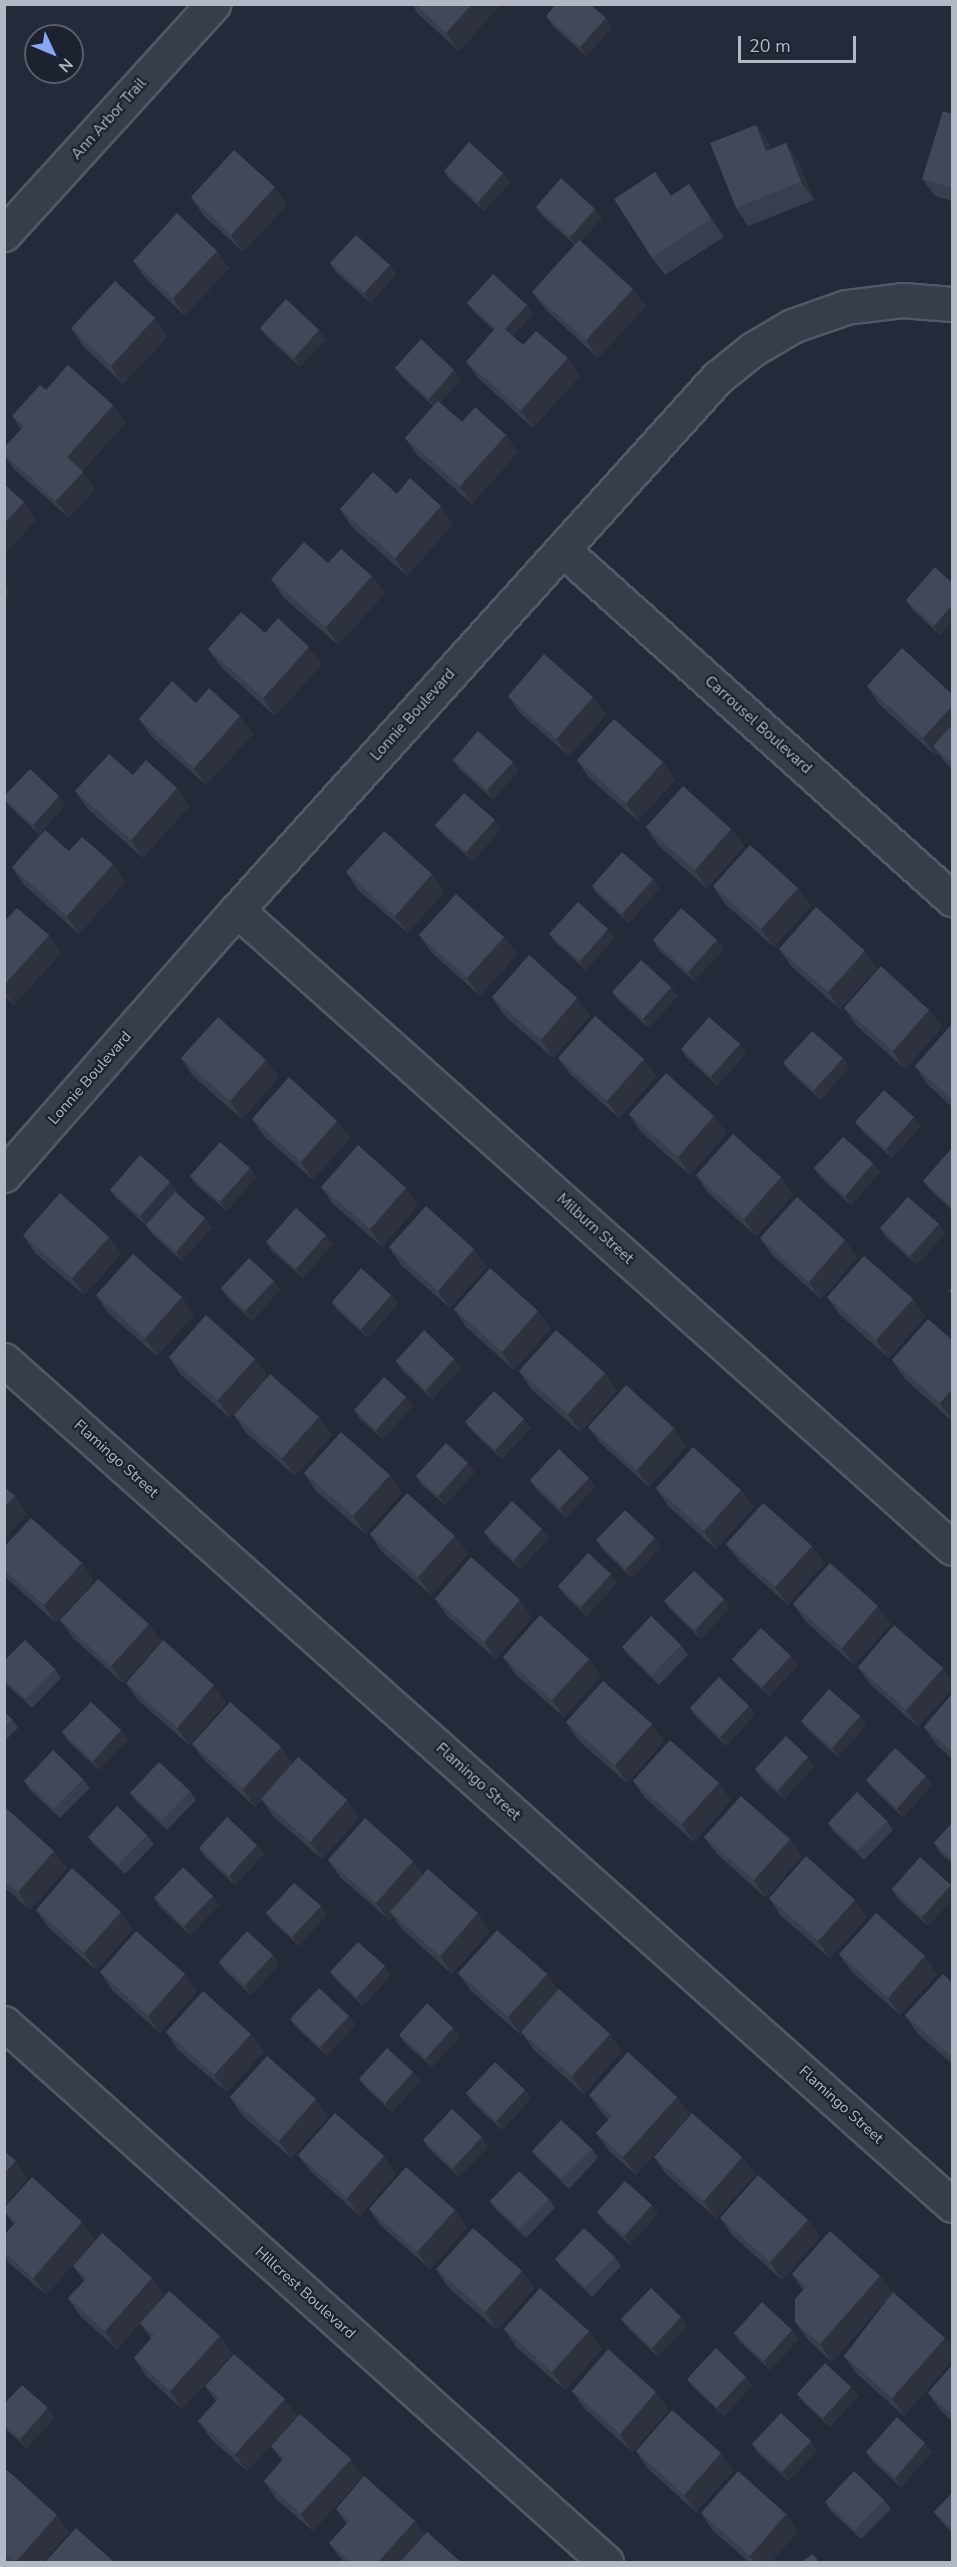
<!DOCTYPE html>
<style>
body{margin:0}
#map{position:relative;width:957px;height:2567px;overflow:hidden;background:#232a3a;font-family:"Nunito Sans",sans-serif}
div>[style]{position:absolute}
.roads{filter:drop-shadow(2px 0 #525865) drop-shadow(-2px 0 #525865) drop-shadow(0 2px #525865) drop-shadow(0 -2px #525865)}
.minor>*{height:33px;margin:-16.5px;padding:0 16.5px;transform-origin:16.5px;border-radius:16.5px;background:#373d4b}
.wall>*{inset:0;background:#373e4d}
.shaded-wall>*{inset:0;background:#2d323e}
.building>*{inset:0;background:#404859}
span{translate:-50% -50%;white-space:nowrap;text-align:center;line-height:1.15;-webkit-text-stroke:4.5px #1c222f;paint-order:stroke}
.street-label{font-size:15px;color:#b2b8c6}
.frame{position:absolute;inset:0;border:6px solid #b2b8c6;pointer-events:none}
.north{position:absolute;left:24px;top:24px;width:60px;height:60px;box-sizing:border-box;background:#1c222f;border:2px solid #585e6b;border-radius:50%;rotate:134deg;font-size:16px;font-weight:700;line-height:24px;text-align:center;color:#b2b8c6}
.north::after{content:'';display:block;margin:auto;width:21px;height:27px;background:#8ba6f3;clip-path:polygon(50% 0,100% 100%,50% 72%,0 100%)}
.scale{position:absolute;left:738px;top:36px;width:118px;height:27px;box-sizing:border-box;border:3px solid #b2b8c6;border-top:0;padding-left:8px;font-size:18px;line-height:21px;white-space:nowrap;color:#b2b8c6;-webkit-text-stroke:4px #1c222f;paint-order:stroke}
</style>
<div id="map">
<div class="roads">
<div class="minor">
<i style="left:4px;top:234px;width:311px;rotate:-47.7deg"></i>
<i style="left:563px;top:550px;width:523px;rotate:41.9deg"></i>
<i style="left:237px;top:910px;width:958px;rotate:41.74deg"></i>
<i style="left:4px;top:1175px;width:353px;rotate:-48.7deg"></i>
<i style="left:237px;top:910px;width:717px;rotate:-47.94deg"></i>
<i style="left:717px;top:378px;width:46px;rotate:-38.9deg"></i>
<i style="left:753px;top:349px;width:45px;rotate:-30.5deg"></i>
<i style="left:792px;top:326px;width:57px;rotate:-19.4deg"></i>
<i style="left:846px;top:307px;width:56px;rotate:-7.1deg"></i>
<i style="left:902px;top:300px;width:50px;rotate:4.6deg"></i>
<i style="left:4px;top:1360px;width:1270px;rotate:41.71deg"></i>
<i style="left:4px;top:2023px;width:808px;rotate:41.84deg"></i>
</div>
</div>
<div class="wall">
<i style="clip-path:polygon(412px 4px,501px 4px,459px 51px,418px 14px)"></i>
<i style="clip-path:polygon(546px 16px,612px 27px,586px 56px,552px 25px)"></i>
<i style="clip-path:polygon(952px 114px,952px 201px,935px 196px,922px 179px)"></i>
<i style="clip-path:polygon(756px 125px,769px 142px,771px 149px,786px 143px,798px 161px,814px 200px,748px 226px,736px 208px)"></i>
<i style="clip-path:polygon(444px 171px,503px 173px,510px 182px,484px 211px,450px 180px)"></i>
<i style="clip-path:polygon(689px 184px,724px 237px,665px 275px,652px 258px,672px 195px)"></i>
<i style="clip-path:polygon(191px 197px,287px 205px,243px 252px,203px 215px)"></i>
<i style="clip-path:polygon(536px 207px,595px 209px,602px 218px,581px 241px,646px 306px,598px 358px,545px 309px,532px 292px,575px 245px,542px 216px)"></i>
<i style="clip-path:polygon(217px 251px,229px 268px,185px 316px,145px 278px,133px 261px)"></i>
<i style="clip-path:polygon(330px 263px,390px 265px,396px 274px,371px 303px,336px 272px)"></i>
<i style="clip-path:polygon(467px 303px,533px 314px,513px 336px,523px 345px,580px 376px,533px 428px,479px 379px,466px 362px,494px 330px,474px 312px)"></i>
<i style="clip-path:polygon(71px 328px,168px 336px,123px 384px,83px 346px)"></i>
<i style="clip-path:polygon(260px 328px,326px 339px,300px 367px,267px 337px)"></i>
<i style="clip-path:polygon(395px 368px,461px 379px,440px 403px,462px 422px,518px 452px,472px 504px,417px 455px,405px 438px,433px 406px,402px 377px)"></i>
<i style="clip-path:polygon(46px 390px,113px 405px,125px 423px,82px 471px,95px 489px,69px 518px,14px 469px,4px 455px,4px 448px,21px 429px,12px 416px)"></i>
<i style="clip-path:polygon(397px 494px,453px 524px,407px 576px,352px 527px,340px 509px)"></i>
<i style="clip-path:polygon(372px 576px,385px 593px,338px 645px,283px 597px,271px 579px)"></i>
<i style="clip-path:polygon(952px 583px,952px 621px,940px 635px,912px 609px,906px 600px)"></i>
<i style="clip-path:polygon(265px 633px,322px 664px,275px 716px,221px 667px,208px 649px)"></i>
<i style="clip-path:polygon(867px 686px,952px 694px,952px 770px,946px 763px,938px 753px,936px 756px,879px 704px)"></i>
<i style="clip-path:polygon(508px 696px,593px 697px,606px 715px,569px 756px,520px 713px)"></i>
<i style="clip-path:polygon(196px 703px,253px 734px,206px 785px,152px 737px,139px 719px)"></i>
<i style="clip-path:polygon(453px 760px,513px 762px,519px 771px,493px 799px,459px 769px)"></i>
<i style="clip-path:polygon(577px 760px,663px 762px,675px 780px,638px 821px,589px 778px)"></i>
<i style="clip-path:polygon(133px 775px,177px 788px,189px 806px,143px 858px,88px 809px,75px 791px)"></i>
<i style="clip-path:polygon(4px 796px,65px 805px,39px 834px,10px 807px,4px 799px)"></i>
<i style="clip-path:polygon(435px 825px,501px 829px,473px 861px,442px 834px)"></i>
<i style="clip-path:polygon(646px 827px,731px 829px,744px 846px,707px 888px,658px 845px)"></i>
<i style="clip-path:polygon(69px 851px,113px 864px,125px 882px,79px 934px,24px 885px,12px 867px)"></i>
<i style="clip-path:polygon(346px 872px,432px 874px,444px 892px,408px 933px,358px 890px)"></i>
<i style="clip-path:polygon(653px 879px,659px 889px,629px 923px,598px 895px,592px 886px)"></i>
<i style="clip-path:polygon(713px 886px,798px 888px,811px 906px,774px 947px,725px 904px)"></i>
<i style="clip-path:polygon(4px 922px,49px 935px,61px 953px,14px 1005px,4px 996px)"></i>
<i style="clip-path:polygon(549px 934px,615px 938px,586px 970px,556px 943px)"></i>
<i style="clip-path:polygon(419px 935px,504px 937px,517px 954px,480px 996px,431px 952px)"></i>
<i style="clip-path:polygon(653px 940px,717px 940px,724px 949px,694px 981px,659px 950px)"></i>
<i style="clip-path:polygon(779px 949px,877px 968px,840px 1009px,791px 966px)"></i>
<i style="clip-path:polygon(612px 992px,678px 996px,649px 1028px,619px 1001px)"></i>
<i style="clip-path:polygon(492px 997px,590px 1016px,553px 1058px,504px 1015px)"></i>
<i style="clip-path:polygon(844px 1008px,929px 1010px,942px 1027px,905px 1069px,857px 1026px)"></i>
<i style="clip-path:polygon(952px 1026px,952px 1107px,927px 1084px,915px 1066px)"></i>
<i style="clip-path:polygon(681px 1049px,746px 1054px,717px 1085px,687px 1058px)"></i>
<i style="clip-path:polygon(181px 1058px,279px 1077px,242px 1119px,193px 1076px)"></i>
<i style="clip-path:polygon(558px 1058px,644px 1059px,656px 1077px,619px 1118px,571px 1075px)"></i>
<i style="clip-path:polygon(843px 1058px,849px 1067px,821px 1100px,790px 1072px,783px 1063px)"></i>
<i style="clip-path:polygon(629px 1114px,727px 1133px,690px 1175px,641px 1132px)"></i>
<i style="clip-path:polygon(914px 1117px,921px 1126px,892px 1158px,862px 1131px,855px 1122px)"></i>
<i style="clip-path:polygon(252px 1119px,337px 1121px,350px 1138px,313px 1180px,264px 1136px)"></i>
<i style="clip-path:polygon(952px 1150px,952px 1210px,930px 1190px,923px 1181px)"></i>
<i style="clip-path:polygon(873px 1163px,880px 1172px,851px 1205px,820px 1177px,814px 1168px)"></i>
<i style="clip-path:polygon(250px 1168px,256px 1177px,227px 1211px,196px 1185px,190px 1176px)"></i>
<i style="clip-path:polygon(696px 1175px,781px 1177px,793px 1195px,756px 1236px,708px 1193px)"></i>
<i style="clip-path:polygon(170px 1182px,177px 1191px,176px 1192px,212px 1227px,182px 1261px,152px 1234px,146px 1225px,117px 1199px,110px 1190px)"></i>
<i style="clip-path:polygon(321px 1187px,418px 1205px,382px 1247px,333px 1204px)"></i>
<i style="clip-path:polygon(880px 1228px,945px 1233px,917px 1265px,886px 1237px)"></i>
<i style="clip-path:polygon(23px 1235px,109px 1237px,121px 1254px,84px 1295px,35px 1253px)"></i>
<i style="clip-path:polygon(326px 1235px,333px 1244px,303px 1278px,272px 1251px,266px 1242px)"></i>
<i style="clip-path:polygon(760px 1238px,845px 1240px,857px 1258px,821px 1299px,773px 1256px)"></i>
<i style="clip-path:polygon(389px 1247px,487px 1267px,450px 1308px,401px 1265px)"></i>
<i style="clip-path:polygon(274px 1281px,280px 1290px,252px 1321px,227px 1297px,221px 1288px)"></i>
<i style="clip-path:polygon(96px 1295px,194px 1315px,157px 1356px,108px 1313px)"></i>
<i style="clip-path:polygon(391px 1295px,398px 1304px,368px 1338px,338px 1311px,332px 1302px)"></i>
<i style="clip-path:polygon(827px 1297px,913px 1299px,925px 1316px,889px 1358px,840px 1315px)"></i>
<i style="clip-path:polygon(454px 1309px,551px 1328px,514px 1370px,466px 1327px)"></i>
<i style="clip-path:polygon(952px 1340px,952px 1421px,904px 1378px,892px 1360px)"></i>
<i style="clip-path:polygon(169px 1357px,255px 1359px,267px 1376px,230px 1418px,181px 1375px)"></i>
<i style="clip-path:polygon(454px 1359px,461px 1368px,432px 1399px,402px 1370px,396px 1361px)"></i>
<i style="clip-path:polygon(519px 1371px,605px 1373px,617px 1391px,580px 1432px,531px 1389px)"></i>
<i style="clip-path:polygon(413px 1406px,383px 1439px,360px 1419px,354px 1410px)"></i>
<i style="clip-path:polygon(234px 1415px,319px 1417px,332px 1435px,295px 1476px,246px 1433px)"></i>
<i style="clip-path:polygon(465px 1422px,531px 1428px,502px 1459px,472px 1431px)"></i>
<i style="clip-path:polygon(588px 1427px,674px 1428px,686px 1446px,649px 1487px,601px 1444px)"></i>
<i style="clip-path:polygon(475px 1472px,445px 1505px,422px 1485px,416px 1476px)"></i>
<i style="clip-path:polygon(304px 1473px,390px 1475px,402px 1493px,365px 1534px,316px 1491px)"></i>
<i style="clip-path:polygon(589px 1478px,595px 1487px,566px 1518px,536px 1489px,530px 1480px)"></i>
<i style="clip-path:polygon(656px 1488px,741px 1490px,754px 1507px,716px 1549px,668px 1506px)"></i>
<i style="clip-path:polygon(542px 1529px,549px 1539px,520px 1569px,490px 1541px,484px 1532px)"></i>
<i style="clip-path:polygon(370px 1534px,455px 1536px,468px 1554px,431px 1595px,382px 1552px)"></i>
<i style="clip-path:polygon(596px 1540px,661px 1547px,632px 1578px,603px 1550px)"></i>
<i style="clip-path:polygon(726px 1544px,812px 1546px,824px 1563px,788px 1605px,739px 1561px)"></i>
<i style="clip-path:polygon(4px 1547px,94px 1581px,56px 1623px,4px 1576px)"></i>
<i style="clip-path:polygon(617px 1583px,587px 1616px,565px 1596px,558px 1586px)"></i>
<i style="clip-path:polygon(435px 1599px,532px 1618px,496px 1659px,447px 1616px)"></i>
<i style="clip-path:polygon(724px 1599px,730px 1608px,701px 1639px,671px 1610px,664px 1601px)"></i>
<i style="clip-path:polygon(793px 1604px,891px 1624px,854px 1665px,806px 1622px)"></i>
<i style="clip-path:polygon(60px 1620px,149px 1624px,161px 1641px,123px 1683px,73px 1638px)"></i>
<i style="clip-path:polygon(681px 1645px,688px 1655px,659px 1685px,629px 1656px,622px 1647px)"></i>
<i style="clip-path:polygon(503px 1657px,589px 1659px,601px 1676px,564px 1717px,516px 1675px)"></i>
<i style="clip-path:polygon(732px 1659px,798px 1665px,769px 1696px,739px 1668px)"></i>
<i style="clip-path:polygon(4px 1661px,55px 1669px,61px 1678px,32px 1708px,4px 1682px)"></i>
<i style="clip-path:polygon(858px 1667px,943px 1668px,952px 1682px,952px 1689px,918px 1727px,870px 1684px)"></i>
<i style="clip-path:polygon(126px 1683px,226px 1703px,189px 1745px,138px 1700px)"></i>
<i style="clip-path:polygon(952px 1694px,952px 1759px,936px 1744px,924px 1727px)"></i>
<i style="clip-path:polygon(749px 1706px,755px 1715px,726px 1746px,696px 1717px,690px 1708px)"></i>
<i style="clip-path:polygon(4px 1712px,12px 1719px,18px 1728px,4px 1742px)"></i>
<i style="clip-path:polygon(860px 1716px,867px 1725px,838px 1757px,808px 1730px,801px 1721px)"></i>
<i style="clip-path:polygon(566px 1722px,664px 1741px,627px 1783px,578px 1740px)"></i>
<i style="clip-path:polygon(121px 1730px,128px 1739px,99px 1770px,68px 1741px,62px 1732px)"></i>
<i style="clip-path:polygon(192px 1744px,281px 1747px,292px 1763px,359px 1818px,322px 1859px,273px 1816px,262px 1800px,255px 1807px,205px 1761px)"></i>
<i style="clip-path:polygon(814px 1766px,784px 1799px,762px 1779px,755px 1769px)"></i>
<i style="clip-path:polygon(83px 1779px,90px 1788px,60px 1818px,30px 1790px,24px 1781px)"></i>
<i style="clip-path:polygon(866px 1780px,932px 1785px,903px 1817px,873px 1789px)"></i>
<i style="clip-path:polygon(633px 1781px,731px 1800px,694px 1842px,645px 1798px)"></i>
<i style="clip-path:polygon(190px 1791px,196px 1800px,167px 1830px,137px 1802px,130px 1793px)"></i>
<i style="clip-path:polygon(4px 1809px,67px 1868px,30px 1910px,4px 1887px)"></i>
<i style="clip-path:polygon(887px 1821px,893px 1830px,864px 1860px,834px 1832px,828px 1823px)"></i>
<i style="clip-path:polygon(952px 1823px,952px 1863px,940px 1853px,934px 1843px)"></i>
<i style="clip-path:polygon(147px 1835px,154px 1844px,125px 1874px,95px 1846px,88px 1837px)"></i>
<i style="clip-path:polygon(704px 1837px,790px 1839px,802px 1856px,766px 1898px,717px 1854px)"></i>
<i style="clip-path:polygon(257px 1845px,264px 1854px,235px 1885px,205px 1857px,199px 1848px)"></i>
<i style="clip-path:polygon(328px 1860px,423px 1875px,490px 1931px,452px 1974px,402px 1929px,393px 1916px,389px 1920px,340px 1877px)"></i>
<i style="clip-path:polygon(951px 1885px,952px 1887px,952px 1899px,928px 1926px,898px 1899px,892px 1889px)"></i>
<i style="clip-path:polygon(154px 1898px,219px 1905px,190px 1935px,160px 1907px)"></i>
<i style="clip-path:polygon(769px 1898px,867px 1917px,830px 1958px,781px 1916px)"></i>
<i style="clip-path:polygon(321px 1906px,327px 1915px,299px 1946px,273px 1922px,266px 1913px)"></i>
<i style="clip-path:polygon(36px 1910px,133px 1929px,96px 1970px,48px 1927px)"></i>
<i style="clip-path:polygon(839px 1954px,937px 1974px,900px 2015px,852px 1972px)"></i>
<i style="clip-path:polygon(273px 1955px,279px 1964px,251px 1995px,225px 1971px,219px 1962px)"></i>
<i style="clip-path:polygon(100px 1972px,197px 1991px,160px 2033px,112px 1990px)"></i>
<i style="clip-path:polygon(330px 1972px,391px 1975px,363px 2006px,337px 1981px)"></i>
<i style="clip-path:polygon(458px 1973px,547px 1974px,558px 1990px,622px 2051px,584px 2094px,534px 2050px,522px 2033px,521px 2035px,471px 1991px)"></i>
<i style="clip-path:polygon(952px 1983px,952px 2064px,917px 2033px,905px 2015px)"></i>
<i style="clip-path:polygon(349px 2016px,355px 2025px,327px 2056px,297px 2028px,290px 2019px)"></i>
<i style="clip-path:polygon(453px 2028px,460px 2037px,432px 2067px,406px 2044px,399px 2035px)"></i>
<i style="clip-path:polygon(166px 2032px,264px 2051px,227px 2092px,178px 2050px)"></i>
<i style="clip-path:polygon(413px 2072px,420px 2081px,392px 2112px,366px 2088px,359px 2079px)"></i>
<i style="clip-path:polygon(525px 2090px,531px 2099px,502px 2130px,472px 2102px,466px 2093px)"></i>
<i style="clip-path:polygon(589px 2095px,677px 2097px,690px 2114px,636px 2175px,609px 2151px,596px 2133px,609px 2120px,602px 2113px)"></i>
<i style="clip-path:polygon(230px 2097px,328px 2117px,291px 2158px,242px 2115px)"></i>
<i style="clip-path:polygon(423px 2140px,488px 2147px,459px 2177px,429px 2149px)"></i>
<i style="clip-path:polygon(592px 2149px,598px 2158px,569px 2189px,539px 2160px,532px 2151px)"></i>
<i style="clip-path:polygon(298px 2155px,384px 2156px,396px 2174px,360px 2216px,311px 2172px)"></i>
<i style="clip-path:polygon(654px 2157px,742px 2157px,755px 2175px,716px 2218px,666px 2174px)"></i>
<i style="clip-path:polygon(549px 2199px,555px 2208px,526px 2238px,496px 2210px,490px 2201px)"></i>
<i style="clip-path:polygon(369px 2209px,455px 2210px,467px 2228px,430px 2269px,381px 2226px)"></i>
<i style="clip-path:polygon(4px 2211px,95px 2240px,46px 2295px,8px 2262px,4px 2257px,4px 2235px,14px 2225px)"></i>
<i style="clip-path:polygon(597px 2212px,658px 2214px,630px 2245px,604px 2221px)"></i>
<i style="clip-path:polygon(720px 2218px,808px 2220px,820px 2237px,782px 2280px,732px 2235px)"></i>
<i style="clip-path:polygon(615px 2257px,621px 2266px,592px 2297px,562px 2268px,555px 2259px)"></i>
<i style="clip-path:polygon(73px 2266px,164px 2295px,117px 2349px,80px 2316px,68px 2298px,84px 2281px)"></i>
<i style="clip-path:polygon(436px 2269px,522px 2271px,534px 2289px,497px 2330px,448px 2287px)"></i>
<i style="clip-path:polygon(792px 2274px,880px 2276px,892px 2293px,832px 2362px,808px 2340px,795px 2322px,803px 2290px)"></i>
<i style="clip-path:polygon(621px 2319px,687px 2326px,658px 2357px,628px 2328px)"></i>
<i style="clip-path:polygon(140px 2323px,220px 2336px,232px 2354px,182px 2409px,146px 2376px,134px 2358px,151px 2339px)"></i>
<i style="clip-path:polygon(504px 2329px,589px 2331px,602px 2349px,565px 2390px,516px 2347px)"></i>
<i style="clip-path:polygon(792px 2330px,799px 2339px,770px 2370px,740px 2342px,734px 2333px)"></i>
<i style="clip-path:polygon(945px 2338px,952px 2348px,952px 2361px,904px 2416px,856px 2373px,844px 2356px)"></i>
<i style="clip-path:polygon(952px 2365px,952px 2421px,940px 2410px,928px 2393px)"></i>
<i style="clip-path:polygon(687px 2379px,752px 2386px,724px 2416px,694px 2388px)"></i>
<i style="clip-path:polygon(205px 2386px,297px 2416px,247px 2471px,211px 2439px,198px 2421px,216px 2401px)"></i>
<i style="clip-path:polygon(851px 2387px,858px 2396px,830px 2427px,804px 2403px,797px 2394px)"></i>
<i style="clip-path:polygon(572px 2391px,669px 2410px,632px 2452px,584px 2408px)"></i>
<i style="clip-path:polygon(4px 2404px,55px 2418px,27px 2448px,4px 2428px)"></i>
<i style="clip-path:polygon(811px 2441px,817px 2451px,788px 2481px,758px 2453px,752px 2444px)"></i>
<i style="clip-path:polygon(271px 2446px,363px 2476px,313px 2531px,276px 2499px,264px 2481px,282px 2461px)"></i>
<i style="clip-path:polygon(636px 2451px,733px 2471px,696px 2512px,648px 2469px)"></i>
<i style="clip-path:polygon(866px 2452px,932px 2452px,901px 2487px,872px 2461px)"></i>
<i style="clip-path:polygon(4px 2472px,69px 2532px,43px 2562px,8px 2562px,4px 2559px)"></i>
<i style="clip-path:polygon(952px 2493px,952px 2533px,941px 2521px,934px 2512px)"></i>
<i style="clip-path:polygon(884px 2500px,891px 2509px,861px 2539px,831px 2511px,825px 2502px)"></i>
<i style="clip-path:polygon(336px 2509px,415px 2521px,425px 2535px,461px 2562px,343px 2562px,329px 2543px,347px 2524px)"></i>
<i style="clip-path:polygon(701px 2513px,786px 2514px,798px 2532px,771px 2562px,749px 2562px,713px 2531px)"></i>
</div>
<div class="shaded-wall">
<i style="clip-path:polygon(472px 4px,501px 4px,459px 51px,446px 33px)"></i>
<i style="clip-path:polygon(606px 18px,612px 27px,586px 56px,580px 47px)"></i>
<i style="clip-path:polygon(756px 125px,769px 142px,779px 168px,766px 151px)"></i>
<i style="clip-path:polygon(786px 143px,798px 161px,814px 200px,801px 182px)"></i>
<i style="clip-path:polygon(503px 173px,510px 182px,484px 211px,478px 202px)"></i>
<i style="clip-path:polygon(689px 184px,701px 202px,724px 237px,711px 219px)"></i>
<i style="clip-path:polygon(275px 187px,287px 205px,243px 252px,231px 235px)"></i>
<i style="clip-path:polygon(595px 209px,602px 218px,576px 246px,570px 237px)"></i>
<i style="clip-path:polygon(217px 251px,229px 268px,185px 316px,173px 298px)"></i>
<i style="clip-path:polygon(390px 265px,396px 274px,371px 303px,364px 293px)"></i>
<i style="clip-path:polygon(633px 289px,646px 306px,598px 358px,586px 340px)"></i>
<i style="clip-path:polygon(527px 305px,533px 314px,507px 343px,501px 334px)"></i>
<i style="clip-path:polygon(155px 318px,168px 336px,123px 384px,111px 366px)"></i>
<i style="clip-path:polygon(319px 330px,326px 339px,300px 367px,294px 358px)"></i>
<i style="clip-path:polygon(568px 358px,580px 376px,533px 428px,521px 410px)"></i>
<i style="clip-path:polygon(454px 370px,461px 379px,436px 408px,429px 399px)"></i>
<i style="clip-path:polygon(113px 405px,125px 423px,79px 474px,67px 457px)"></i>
<i style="clip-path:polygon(506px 435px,518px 452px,472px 504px,460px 486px)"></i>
<i style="clip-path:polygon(83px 472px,95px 489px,69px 518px,56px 501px)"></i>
<i style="clip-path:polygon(24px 502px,36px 520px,4px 555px,4px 524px)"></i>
<i style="clip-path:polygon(441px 506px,453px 524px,407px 576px,395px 558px)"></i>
<i style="clip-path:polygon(372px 576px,385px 593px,338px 645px,326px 627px)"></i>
<i style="clip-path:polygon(4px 584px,11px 592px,4px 600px)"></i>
<i style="clip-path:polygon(952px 605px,952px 621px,940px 635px,934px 626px)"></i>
<i style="clip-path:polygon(309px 647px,322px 664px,275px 716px,263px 698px)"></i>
<i style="clip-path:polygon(593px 697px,606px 715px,569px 756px,556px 739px)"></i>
<i style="clip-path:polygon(952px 706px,952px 737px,933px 746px,938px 753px,936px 756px,923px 738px)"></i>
<i style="clip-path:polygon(240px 716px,253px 734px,206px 785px,194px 768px)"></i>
<i style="clip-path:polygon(513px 762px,519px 771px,493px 799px,487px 790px)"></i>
<i style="clip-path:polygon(663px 762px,675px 780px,638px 821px,626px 803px)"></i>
<i style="clip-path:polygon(177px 788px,189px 806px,143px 858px,131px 840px)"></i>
<i style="clip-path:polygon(59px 796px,65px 805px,39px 834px,33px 825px)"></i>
<i style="clip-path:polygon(495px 820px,501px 829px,473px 861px,466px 852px)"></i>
<i style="clip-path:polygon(731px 829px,744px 846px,707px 888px,695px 870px)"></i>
<i style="clip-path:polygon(113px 864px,125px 882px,79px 934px,67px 916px)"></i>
<i style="clip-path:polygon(432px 874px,444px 892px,408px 933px,395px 916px)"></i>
<i style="clip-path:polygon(653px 879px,659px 889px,629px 923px,622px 914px)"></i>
<i style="clip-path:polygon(798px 888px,811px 906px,774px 947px,761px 929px)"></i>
<i style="clip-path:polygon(608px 929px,615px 938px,586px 970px,580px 961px)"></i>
<i style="clip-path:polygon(49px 935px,61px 953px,14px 1005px,4px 991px,4px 985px)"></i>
<i style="clip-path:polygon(504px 937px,517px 954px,480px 996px,467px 978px)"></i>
<i style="clip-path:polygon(717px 940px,724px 949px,694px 981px,688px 972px)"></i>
<i style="clip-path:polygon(865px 951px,877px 968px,840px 1009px,828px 992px)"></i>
<i style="clip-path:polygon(671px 987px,678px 996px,649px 1028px,643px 1019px)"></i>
<i style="clip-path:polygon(577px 998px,590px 1016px,553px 1058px,541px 1040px)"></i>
<i style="clip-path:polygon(929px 1010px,942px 1027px,905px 1069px,893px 1051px)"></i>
<i style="clip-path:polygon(740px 1044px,746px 1054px,717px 1085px,711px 1076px)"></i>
<i style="clip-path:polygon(843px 1058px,849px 1067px,821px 1100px,814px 1090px)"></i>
<i style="clip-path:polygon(644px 1059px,656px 1077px,619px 1118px,607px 1101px)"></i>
<i style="clip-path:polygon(266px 1060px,279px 1077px,242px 1119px,230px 1101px)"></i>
<i style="clip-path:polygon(714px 1116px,727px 1133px,690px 1175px,678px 1157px)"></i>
<i style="clip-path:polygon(914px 1117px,921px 1126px,892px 1158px,886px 1149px)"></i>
<i style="clip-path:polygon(337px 1121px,350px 1138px,313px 1180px,301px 1162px)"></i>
<i style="clip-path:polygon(873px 1163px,880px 1172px,851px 1205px,845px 1196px)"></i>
<i style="clip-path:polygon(250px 1168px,256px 1177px,227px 1211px,220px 1202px)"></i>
<i style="clip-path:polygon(781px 1177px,793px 1195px,756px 1236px,744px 1219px)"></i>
<i style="clip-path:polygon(170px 1182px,177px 1191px,147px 1225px,140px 1216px)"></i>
<i style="clip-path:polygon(406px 1188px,418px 1205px,382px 1247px,370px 1229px)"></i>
<i style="clip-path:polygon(205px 1218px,212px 1227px,182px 1261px,176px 1252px)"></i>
<i style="clip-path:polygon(939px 1224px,945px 1233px,917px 1265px,910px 1256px)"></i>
<i style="clip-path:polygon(326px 1235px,333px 1244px,303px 1278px,296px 1269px)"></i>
<i style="clip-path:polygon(109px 1237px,121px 1254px,84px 1295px,72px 1278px)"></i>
<i style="clip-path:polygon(845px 1240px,857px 1258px,821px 1299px,809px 1282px)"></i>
<i style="clip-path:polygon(474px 1249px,487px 1267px,450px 1308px,438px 1291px)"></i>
<i style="clip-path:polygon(274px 1281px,280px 1290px,252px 1321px,245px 1311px)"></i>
<i style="clip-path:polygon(391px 1295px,398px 1304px,368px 1338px,361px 1329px)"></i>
<i style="clip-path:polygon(182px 1297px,194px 1315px,157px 1356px,145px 1338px)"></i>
<i style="clip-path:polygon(913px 1299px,925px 1316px,889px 1358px,876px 1340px)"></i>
<i style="clip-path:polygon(538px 1311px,551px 1328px,514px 1370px,502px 1352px)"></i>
<i style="clip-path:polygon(255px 1359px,267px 1376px,230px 1418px,218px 1400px)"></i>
<i style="clip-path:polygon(454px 1359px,461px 1368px,432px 1399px,426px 1390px)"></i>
<i style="clip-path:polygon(605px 1373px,617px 1391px,580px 1432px,568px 1414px)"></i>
<i style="clip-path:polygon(952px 1389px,952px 1421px,940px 1403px)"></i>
<i style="clip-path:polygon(406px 1397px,413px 1406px,383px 1439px,376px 1430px)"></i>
<i style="clip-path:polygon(319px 1417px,332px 1435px,295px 1476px,282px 1458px)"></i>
<i style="clip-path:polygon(524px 1419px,531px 1428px,502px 1459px,495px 1450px)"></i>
<i style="clip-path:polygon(674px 1428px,686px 1446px,649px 1487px,637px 1470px)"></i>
<i style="clip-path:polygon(468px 1463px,475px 1472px,445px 1505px,438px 1496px)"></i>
<i style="clip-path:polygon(390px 1475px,402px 1493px,365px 1534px,353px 1516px)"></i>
<i style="clip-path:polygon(589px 1478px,595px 1487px,566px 1518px,560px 1508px)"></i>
<i style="clip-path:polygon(741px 1490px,754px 1507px,716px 1549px,704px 1531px)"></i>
<i style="clip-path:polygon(15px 1496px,27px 1514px,4px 1538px,4px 1507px)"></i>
<i style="clip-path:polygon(542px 1529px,549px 1539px,520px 1569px,514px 1560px)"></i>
<i style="clip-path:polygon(455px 1536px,468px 1554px,431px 1595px,418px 1577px)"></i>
<i style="clip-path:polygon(655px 1538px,661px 1547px,632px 1578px,626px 1569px)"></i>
<i style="clip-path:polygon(812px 1546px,824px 1563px,788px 1605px,775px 1587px)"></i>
<i style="clip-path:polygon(82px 1563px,94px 1581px,56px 1623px,44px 1605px)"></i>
<i style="clip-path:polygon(611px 1574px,617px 1583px,587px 1616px,581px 1607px)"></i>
<i style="clip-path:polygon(724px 1599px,730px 1608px,701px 1639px,695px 1630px)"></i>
<i style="clip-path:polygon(520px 1600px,532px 1618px,496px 1659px,484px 1642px)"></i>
<i style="clip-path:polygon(878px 1606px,891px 1624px,854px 1665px,842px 1648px)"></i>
<i style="clip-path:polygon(149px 1624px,161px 1641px,123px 1683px,111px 1666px)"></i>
<i style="clip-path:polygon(791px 1656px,798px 1665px,769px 1696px,762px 1687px)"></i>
<i style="clip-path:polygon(589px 1659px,601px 1676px,564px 1717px,552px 1700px)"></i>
<i style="clip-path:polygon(943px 1668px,952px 1682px,952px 1689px,918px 1727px,906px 1710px)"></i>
<i style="clip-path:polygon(214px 1685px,226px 1703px,189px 1745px,177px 1728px)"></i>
<i style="clip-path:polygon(749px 1706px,755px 1715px,726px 1746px,720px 1737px)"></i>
<i style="clip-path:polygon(860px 1716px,867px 1725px,838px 1757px,832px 1748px)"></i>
<i style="clip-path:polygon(652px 1724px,664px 1741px,627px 1783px,615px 1765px)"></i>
<i style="clip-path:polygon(121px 1730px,128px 1739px,99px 1770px,93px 1761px)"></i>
<i style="clip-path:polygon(281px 1747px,293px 1765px,255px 1807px,243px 1789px)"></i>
<i style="clip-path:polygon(808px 1757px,814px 1766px,784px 1799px,778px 1790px)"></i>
<i style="clip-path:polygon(926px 1776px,932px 1785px,903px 1817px,897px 1808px)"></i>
<i style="clip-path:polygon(719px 1783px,731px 1800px,694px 1842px,682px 1824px)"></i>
<i style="clip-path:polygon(347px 1800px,359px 1818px,322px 1859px,310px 1842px)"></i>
<i style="clip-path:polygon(790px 1839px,802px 1856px,766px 1898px,754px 1880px)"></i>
<i style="clip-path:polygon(257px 1845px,264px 1854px,235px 1885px,229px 1876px)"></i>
<i style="clip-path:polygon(54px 1851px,67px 1868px,30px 1910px,18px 1892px)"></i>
<i style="clip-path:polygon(413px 1861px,426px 1879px,390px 1912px,393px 1916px,389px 1920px,376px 1903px)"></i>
<i style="clip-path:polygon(951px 1885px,952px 1887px,952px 1899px,928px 1926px,922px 1917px)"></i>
<i style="clip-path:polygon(213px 1896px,219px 1905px,190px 1935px,184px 1926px)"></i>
<i style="clip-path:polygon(855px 1900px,867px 1917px,830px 1958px,818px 1941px)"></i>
<i style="clip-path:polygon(321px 1906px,327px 1915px,299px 1946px,292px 1937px)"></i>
<i style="clip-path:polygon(121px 1912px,133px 1929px,96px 1970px,84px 1953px)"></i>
<i style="clip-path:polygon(478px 1913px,490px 1931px,452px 1974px,440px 1956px)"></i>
<i style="clip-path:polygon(273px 1955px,279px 1964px,251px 1995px,245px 1985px)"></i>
<i style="clip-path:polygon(925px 1956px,937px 1974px,900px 2015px,888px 1998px)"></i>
<i style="clip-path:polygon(385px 1966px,391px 1975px,363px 2006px,357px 1997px)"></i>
<i style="clip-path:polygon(185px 1974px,197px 1991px,160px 2033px,148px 2016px)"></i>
<i style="clip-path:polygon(547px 1974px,559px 1992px,521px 2035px,508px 2017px)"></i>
<i style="clip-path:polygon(349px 2016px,355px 2025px,327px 2056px,320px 2047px)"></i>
<i style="clip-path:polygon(453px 2028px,460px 2037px,432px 2067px,426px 2058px)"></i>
<i style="clip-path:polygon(251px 2034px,264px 2051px,227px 2092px,214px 2075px)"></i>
<i style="clip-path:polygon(610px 2034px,622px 2051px,584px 2094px,572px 2076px)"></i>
<i style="clip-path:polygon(413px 2072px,420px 2081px,392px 2112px,385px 2103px)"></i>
<i style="clip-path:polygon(525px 2090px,531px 2099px,502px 2130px,496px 2121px)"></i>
<i style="clip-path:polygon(677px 2097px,690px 2114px,636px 2175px,623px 2157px)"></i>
<i style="clip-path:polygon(316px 2099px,328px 2117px,291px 2158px,279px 2141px)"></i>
<i style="clip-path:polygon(482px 2137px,488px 2147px,459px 2177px,453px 2168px)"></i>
<i style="clip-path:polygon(384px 2156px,396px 2174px,360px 2216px,347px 2198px)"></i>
<i style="clip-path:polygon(742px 2157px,755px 2175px,716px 2218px,704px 2201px)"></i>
<i style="clip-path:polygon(16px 2161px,28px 2179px,4px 2205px,4px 2174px)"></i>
<i style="clip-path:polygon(652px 2205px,658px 2214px,630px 2245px,624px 2236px)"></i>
<i style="clip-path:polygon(455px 2210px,467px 2228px,430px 2269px,417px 2252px)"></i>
<i style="clip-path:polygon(808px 2220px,820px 2237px,782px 2280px,770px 2262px)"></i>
<i style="clip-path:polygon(82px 2222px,95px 2240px,46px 2295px,33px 2278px)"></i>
<i style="clip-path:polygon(522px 2271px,534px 2289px,497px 2330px,485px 2312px)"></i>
<i style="clip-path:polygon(880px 2276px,892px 2293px,832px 2362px,820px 2344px)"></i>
<i style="clip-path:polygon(152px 2278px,164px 2295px,117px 2349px,105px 2331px)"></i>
<i style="clip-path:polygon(681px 2317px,687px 2326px,658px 2357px,652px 2348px)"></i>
<i style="clip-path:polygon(792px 2330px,799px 2339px,770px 2370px,764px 2361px)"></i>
<i style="clip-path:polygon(589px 2331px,602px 2349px,565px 2390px,552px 2372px)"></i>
<i style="clip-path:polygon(220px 2336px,232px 2354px,182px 2409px,170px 2391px)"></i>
<i style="clip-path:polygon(945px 2338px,952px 2348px,952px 2361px,904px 2416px,892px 2398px)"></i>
<i style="clip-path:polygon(746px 2377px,752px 2386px,724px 2416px,717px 2407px)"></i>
<i style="clip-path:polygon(851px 2387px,858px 2396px,830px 2427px,823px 2418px)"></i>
<i style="clip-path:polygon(656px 2392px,669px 2410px,632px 2452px,620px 2434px)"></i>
<i style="clip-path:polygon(285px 2399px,297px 2416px,247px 2471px,235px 2454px)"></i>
<i style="clip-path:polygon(48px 2408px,55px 2418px,27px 2448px,20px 2439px)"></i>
<i style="clip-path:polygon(811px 2441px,817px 2451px,788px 2481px,782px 2472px)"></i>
<i style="clip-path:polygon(925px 2443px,932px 2452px,901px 2487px,895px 2478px)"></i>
<i style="clip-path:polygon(721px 2453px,733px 2471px,696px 2512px,684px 2495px)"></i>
<i style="clip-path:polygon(351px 2459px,363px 2476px,313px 2531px,301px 2514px)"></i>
<i style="clip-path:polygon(786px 2514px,798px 2532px,771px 2562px,754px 2562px,750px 2556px)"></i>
<i style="clip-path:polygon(57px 2515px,69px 2532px,43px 2562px,16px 2562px)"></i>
<i style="clip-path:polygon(415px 2521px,427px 2538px,406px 2562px,378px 2562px)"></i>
</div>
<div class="building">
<i style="clip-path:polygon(415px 4px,472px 4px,446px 33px)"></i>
<i style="clip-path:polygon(556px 4px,590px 4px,606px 18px,580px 47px,546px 16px)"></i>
<i style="clip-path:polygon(943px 111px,952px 114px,952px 188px,922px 179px)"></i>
<i style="clip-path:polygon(756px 125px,766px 151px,786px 143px,801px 182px,736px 208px,710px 143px)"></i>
<i style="clip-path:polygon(469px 142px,503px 173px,478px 202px,444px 171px)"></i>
<i style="clip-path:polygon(234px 150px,275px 187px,231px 235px,191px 197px)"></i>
<i style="clip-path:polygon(655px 172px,671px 196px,689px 184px,711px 219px,652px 258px,614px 199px)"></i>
<i style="clip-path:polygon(561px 178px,595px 209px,570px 237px,536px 207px)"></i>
<i style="clip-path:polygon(177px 213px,217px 251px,173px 298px,133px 261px)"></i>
<i style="clip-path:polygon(356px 235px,390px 265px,364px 293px,330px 263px)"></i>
<i style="clip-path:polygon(579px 240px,633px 289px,586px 340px,532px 292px)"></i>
<i style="clip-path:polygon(493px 274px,527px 305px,505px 329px,499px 324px,495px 328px,467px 303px)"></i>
<i style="clip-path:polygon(115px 281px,155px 318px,111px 366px,71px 328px)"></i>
<i style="clip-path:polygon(286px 299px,319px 330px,294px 358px,260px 328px)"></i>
<i style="clip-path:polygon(499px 324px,523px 345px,536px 331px,568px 358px,521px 410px,466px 362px)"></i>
<i style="clip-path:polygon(421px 339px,454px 370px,429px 399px,395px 368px)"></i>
<i style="clip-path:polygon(68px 365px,113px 405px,67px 457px,83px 472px,56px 501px,4px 454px,4px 448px,24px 426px,12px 416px,40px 385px,46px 390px)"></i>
<i style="clip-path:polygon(438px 401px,462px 422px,475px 407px,506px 435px,460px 486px,405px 438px)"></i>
<i style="clip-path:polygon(373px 472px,397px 494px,410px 478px,441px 506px,395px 558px,340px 509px)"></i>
<i style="clip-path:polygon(4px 484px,24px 502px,4px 524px)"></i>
<i style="clip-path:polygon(304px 542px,328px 563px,341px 549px,372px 576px,326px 627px,271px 579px)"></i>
<i style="clip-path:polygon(935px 567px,952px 583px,952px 605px,934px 626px,906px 600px)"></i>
<i style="clip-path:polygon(241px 612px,265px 633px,278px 618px,309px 647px,263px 698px,208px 649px)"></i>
<i style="clip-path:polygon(902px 648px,952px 694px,952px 706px,923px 738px,867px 686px)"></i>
<i style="clip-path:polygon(544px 654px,593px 697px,556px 739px,508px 696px)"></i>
<i style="clip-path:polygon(172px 681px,196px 703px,209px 688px,240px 716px,194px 768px,139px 719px)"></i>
<i style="clip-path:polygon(614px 719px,663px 762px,626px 803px,577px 760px)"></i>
<i style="clip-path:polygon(952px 725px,952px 763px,933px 746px)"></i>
<i style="clip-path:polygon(478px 731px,513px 762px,487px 790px,453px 760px)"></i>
<i style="clip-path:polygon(109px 754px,133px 775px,146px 760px,177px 788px,131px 840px,75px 791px)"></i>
<i style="clip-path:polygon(30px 769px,59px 796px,33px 825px,4px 799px,4px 796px)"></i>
<i style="clip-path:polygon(683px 786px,731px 829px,695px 870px,646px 827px)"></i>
<i style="clip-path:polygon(464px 793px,495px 820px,466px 852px,435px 825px)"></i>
<i style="clip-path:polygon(45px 830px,69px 851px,82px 837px,113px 864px,67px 916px,12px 867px)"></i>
<i style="clip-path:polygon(384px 831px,432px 874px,395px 916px,346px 872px)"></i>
<i style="clip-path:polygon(750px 845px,798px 888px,761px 929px,713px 886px)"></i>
<i style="clip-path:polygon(622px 852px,653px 879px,622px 914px,592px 886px)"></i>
<i style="clip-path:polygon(456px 894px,504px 937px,467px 978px,419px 935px)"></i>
<i style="clip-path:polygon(578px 902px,608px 929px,580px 961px,549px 934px)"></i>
<i style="clip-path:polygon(816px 907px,865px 951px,828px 992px,779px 949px)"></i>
<i style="clip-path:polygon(17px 908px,49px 935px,4px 985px,4px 922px)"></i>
<i style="clip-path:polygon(681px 908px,717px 940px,688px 972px,653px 940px)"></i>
<i style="clip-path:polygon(529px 955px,577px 998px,541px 1040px,492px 997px)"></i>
<i style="clip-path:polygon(641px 960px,671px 987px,643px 1019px,612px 992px)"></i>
<i style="clip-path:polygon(881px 966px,929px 1010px,893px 1051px,844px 1008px)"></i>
<i style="clip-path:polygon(595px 1016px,644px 1059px,607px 1101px,558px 1058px)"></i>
<i style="clip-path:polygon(218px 1017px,266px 1060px,230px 1101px,181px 1058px)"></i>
<i style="clip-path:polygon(709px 1017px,740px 1044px,711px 1076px,681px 1049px)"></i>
<i style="clip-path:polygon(951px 1025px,952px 1026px,952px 1100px,915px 1066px)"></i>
<i style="clip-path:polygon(812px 1031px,843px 1058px,814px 1090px,783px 1063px)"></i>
<i style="clip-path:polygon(666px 1073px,714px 1116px,678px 1157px,629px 1114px)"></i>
<i style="clip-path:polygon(289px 1077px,337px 1121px,301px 1162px,252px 1119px)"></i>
<i style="clip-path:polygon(884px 1090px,914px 1117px,886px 1149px,855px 1122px)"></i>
<i style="clip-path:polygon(733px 1134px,781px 1177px,744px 1219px,696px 1175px)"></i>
<i style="clip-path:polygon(843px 1137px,873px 1163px,845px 1196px,814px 1168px)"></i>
<i style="clip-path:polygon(220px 1142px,250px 1168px,220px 1202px,190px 1176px)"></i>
<i style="clip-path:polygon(358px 1145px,406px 1188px,370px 1229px,321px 1187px)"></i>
<i style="clip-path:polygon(951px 1149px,952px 1150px,952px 1207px,923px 1181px)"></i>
<i style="clip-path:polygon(140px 1155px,170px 1182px,140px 1216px,110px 1190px)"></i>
<i style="clip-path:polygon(175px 1192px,205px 1218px,176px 1252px,146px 1225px)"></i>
<i style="clip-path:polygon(60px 1193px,109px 1237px,72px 1278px,23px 1235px)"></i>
<i style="clip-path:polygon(797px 1197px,845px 1240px,809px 1282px,760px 1238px)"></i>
<i style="clip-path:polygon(908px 1197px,939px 1224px,910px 1256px,880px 1228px)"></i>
<i style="clip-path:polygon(426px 1206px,474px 1249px,438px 1291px,389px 1247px)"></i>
<i style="clip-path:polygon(296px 1208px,326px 1235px,296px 1269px,266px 1242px)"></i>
<i style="clip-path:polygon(133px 1254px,182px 1297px,145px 1338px,96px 1295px)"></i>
<i style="clip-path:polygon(864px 1256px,913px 1299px,876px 1340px,827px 1297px)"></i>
<i style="clip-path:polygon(249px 1258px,274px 1281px,245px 1311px,221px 1288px)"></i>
<i style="clip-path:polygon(361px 1268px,391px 1295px,361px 1329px,332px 1302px)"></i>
<i style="clip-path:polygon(490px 1268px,538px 1311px,502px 1352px,454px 1309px)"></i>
<i style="clip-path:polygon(952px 1287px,952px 1295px,949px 1291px)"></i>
<i style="clip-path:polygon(206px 1315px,255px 1359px,218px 1400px,169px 1357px)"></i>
<i style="clip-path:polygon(928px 1319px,952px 1340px,952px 1389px,940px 1403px,892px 1360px)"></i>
<i style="clip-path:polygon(424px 1330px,454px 1359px,426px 1390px,396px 1361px)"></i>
<i style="clip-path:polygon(556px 1330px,605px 1373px,568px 1414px,519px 1371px)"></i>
<i style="clip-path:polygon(270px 1374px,319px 1417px,282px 1458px,234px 1415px)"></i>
<i style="clip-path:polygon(384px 1377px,406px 1397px,376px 1430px,354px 1410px)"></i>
<i style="clip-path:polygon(626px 1385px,674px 1428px,637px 1470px,588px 1427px)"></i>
<i style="clip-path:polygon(494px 1391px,524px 1419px,495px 1450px,465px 1422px)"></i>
<i style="clip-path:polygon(341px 1432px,390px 1475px,353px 1516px,304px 1473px)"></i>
<i style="clip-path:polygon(446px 1443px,468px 1463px,438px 1496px,416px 1476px)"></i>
<i style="clip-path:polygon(693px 1447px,741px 1490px,704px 1531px,656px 1488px)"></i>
<i style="clip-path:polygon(559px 1449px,589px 1478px,560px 1508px,530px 1480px)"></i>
<i style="clip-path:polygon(4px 1487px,15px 1496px,4px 1507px)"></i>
<i style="clip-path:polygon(407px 1493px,455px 1536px,418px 1577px,370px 1534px)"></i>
<i style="clip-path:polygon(512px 1501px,542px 1529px,514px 1560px,484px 1532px)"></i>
<i style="clip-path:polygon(763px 1503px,812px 1546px,775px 1587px,726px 1544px)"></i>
<i style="clip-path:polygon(625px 1510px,655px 1538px,626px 1569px,596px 1540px)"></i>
<i style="clip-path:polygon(31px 1518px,82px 1563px,44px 1605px,4px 1570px,4px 1547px)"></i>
<i style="clip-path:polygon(588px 1553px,611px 1574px,581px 1607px,558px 1586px)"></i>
<i style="clip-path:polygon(471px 1557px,520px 1600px,484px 1642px,435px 1599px)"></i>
<i style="clip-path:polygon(830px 1563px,878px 1606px,842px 1648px,793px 1604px)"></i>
<i style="clip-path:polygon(694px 1571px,724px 1599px,695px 1630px,664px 1601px)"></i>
<i style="clip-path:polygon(98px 1579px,149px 1624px,111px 1666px,60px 1620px)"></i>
<i style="clip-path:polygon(540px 1615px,589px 1659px,552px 1700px,503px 1657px)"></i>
<i style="clip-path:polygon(651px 1616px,681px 1645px,652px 1675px,622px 1647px)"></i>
<i style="clip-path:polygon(894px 1625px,943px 1668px,906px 1710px,858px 1667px)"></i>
<i style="clip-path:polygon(761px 1628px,791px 1656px,762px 1687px,732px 1659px)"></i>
<i style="clip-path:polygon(25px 1640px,55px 1669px,26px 1699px,4px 1679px,4px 1661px)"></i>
<i style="clip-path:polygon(163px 1640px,214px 1685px,177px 1728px,126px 1683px)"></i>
<i style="clip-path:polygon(719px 1677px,749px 1706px,720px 1737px,690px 1708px)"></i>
<i style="clip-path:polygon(603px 1681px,652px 1724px,615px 1765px,566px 1722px)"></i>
<i style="clip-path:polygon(829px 1689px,860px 1716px,832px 1748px,801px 1721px)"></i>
<i style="clip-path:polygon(952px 1694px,952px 1752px,924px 1727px)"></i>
<i style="clip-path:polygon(91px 1702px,121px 1730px,93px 1761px,62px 1732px)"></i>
<i style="clip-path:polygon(230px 1702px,281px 1747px,243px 1789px,192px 1744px)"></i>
<i style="clip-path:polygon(4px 1712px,12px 1719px,4px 1727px)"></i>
<i style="clip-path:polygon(786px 1736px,808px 1757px,778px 1790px,755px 1769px)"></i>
<i style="clip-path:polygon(670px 1740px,719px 1783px,682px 1824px,633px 1781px)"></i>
<i style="clip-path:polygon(895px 1748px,926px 1776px,897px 1808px,866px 1780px)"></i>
<i style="clip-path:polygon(53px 1750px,83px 1779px,54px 1809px,24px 1781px)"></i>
<i style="clip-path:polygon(298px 1757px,347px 1800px,310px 1842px,261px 1799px)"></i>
<i style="clip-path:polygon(159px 1762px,190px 1791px,161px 1821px,130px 1793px)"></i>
<i style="clip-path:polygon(857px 1792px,887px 1821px,858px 1851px,828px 1823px)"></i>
<i style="clip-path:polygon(741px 1796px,790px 1839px,754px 1880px,704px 1837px)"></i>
<i style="clip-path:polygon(117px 1806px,147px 1835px,118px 1865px,88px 1837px)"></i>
<i style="clip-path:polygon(6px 1808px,54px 1851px,18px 1892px,4px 1881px,4px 1809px)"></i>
<i style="clip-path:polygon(227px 1817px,257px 1845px,229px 1876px,199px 1848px)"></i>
<i style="clip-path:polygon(365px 1818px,413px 1861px,376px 1903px,328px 1860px)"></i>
<i style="clip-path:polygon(952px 1823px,952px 1860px,934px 1843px)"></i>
<i style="clip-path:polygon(806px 1856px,855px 1900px,818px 1941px,769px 1898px)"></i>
<i style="clip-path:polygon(920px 1857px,951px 1885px,922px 1917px,892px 1889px)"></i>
<i style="clip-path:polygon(183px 1867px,213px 1896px,184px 1926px,154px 1898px)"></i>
<i style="clip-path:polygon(72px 1868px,121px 1912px,84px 1953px,36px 1910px)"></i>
<i style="clip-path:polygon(428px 1869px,478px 1913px,440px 1956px,390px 1912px)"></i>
<i style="clip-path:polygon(294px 1883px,321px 1906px,292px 1937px,266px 1913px)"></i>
<i style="clip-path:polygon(876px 1913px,925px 1956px,888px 1998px,839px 1954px)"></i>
<i style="clip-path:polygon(497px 1930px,547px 1974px,508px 2017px,458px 1973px)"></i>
<i style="clip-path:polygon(136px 1931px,185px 1974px,148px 2016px,100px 1972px)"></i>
<i style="clip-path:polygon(247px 1931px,273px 1955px,245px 1985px,219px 1962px)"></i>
<i style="clip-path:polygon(358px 1942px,385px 1966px,357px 1997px,330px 1972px)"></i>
<i style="clip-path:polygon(943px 1974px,952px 1983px,952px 2057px,905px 2015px)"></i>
<i style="clip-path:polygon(319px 1988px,349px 2016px,320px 2047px,290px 2019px)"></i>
<i style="clip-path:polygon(559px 1989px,610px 2034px,572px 2076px,521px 2032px)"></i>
<i style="clip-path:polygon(203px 1991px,251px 2034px,214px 2075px,166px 2032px)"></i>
<i style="clip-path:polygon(427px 2003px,453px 2028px,426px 2058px,399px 2035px)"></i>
<i style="clip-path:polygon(387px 2048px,413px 2072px,385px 2103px,359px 2079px)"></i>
<i style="clip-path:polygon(628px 2052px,677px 2097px,623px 2157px,596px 2133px,612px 2116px,589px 2095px)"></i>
<i style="clip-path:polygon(267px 2056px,316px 2099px,279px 2141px,230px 2097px)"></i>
<i style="clip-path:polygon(495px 2062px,525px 2090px,496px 2121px,466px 2093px)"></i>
<i style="clip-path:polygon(452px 2109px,482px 2137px,453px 2168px,423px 2140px)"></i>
<i style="clip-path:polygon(335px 2113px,384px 2156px,347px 2198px,298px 2155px)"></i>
<i style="clip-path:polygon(692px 2113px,742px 2157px,704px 2201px,654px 2157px)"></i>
<i style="clip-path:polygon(561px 2120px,592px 2149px,562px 2179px,532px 2151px)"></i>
<i style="clip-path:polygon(4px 2151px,16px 2161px,4px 2174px)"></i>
<i style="clip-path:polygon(406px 2167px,455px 2210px,417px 2252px,369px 2209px)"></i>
<i style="clip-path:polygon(519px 2171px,549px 2199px,520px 2229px,490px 2201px)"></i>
<i style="clip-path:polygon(758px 2175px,808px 2220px,770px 2262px,720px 2218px)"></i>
<i style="clip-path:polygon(32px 2177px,82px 2222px,33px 2278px,4px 2252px,4px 2235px,16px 2222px,4px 2211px,4px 2208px)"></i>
<i style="clip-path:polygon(625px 2181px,652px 2205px,624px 2236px,597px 2212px)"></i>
<i style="clip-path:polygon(473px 2228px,522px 2271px,485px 2312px,436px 2269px)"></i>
<i style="clip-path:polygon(584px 2228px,615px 2257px,585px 2287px,555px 2259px)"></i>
<i style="clip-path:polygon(830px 2231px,880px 2276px,820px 2344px,795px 2322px,795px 2299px,806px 2287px,792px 2274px)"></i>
<i style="clip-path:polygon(102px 2233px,152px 2278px,105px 2331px,68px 2298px,87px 2278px,73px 2266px)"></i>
<i style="clip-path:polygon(540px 2288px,589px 2331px,552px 2372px,504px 2329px)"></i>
<i style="clip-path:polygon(651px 2288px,681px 2317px,652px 2348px,621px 2319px)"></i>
<i style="clip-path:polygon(169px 2291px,220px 2336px,170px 2391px,134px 2358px,154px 2335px,140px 2323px)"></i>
<i style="clip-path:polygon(893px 2292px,945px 2338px,892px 2398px,844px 2356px)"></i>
<i style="clip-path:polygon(762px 2302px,792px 2330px,764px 2361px,734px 2333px)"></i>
<i style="clip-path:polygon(716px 2348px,746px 2377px,717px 2407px,687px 2379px)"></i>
<i style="clip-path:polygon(608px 2349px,656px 2392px,620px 2434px,572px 2391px)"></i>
<i style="clip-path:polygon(234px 2354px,285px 2399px,235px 2454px,198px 2421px,219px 2398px,205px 2386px)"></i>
<i style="clip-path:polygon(825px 2363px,851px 2387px,823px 2418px,797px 2394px)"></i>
<i style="clip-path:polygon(952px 2365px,952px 2415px,928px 2393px)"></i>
<i style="clip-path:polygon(22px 2385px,48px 2408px,20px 2439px,4px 2425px,4px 2404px)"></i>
<i style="clip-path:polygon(672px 2410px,721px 2453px,684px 2495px,636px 2451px)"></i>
<i style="clip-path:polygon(781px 2413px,811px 2441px,782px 2472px,752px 2444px)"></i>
<i style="clip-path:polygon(300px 2414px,351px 2459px,301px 2514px,264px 2481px,284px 2458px,271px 2446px)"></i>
<i style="clip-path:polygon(897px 2417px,925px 2443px,895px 2478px,866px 2452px)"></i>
<i style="clip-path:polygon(7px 2470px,57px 2515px,15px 2562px,4px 2552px,4px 2472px)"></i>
<i style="clip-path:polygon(738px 2471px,786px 2514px,750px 2556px,701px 2513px)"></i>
<i style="clip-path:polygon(854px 2471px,884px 2500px,855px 2530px,825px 2502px)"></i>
<i style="clip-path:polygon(364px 2476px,415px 2521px,378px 2562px,350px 2562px,329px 2543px,349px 2521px,336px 2509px)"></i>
<i style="clip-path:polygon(952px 2493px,952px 2529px,934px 2512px)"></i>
<i style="clip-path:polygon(76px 2528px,114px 2562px,45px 2562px)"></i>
<i style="clip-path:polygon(427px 2532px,461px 2562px,400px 2562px)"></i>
<i style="clip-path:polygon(813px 2554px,819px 2562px,801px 2562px)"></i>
</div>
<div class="street-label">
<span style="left:109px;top:119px;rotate:-48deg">Ann Arbor Trail</span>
<span style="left:413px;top:715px;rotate:-48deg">Lonnie Boulevard</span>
<span style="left:758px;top:725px;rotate:42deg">Carrousel Boulevard</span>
<span style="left:90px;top:1078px;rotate:-49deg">Lonnie Boulevard</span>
<span style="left:595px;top:1229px;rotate:42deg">Milburn Street</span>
<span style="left:116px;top:1459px;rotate:42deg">Flamingo Street</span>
<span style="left:478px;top:1782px;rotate:42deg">Flamingo Street</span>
<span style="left:841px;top:2105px;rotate:42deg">Flamingo Street</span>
<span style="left:305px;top:2293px;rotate:42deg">Hillcrest Boulevard</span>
</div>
<div class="frame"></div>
<div class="north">N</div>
<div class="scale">20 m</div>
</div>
